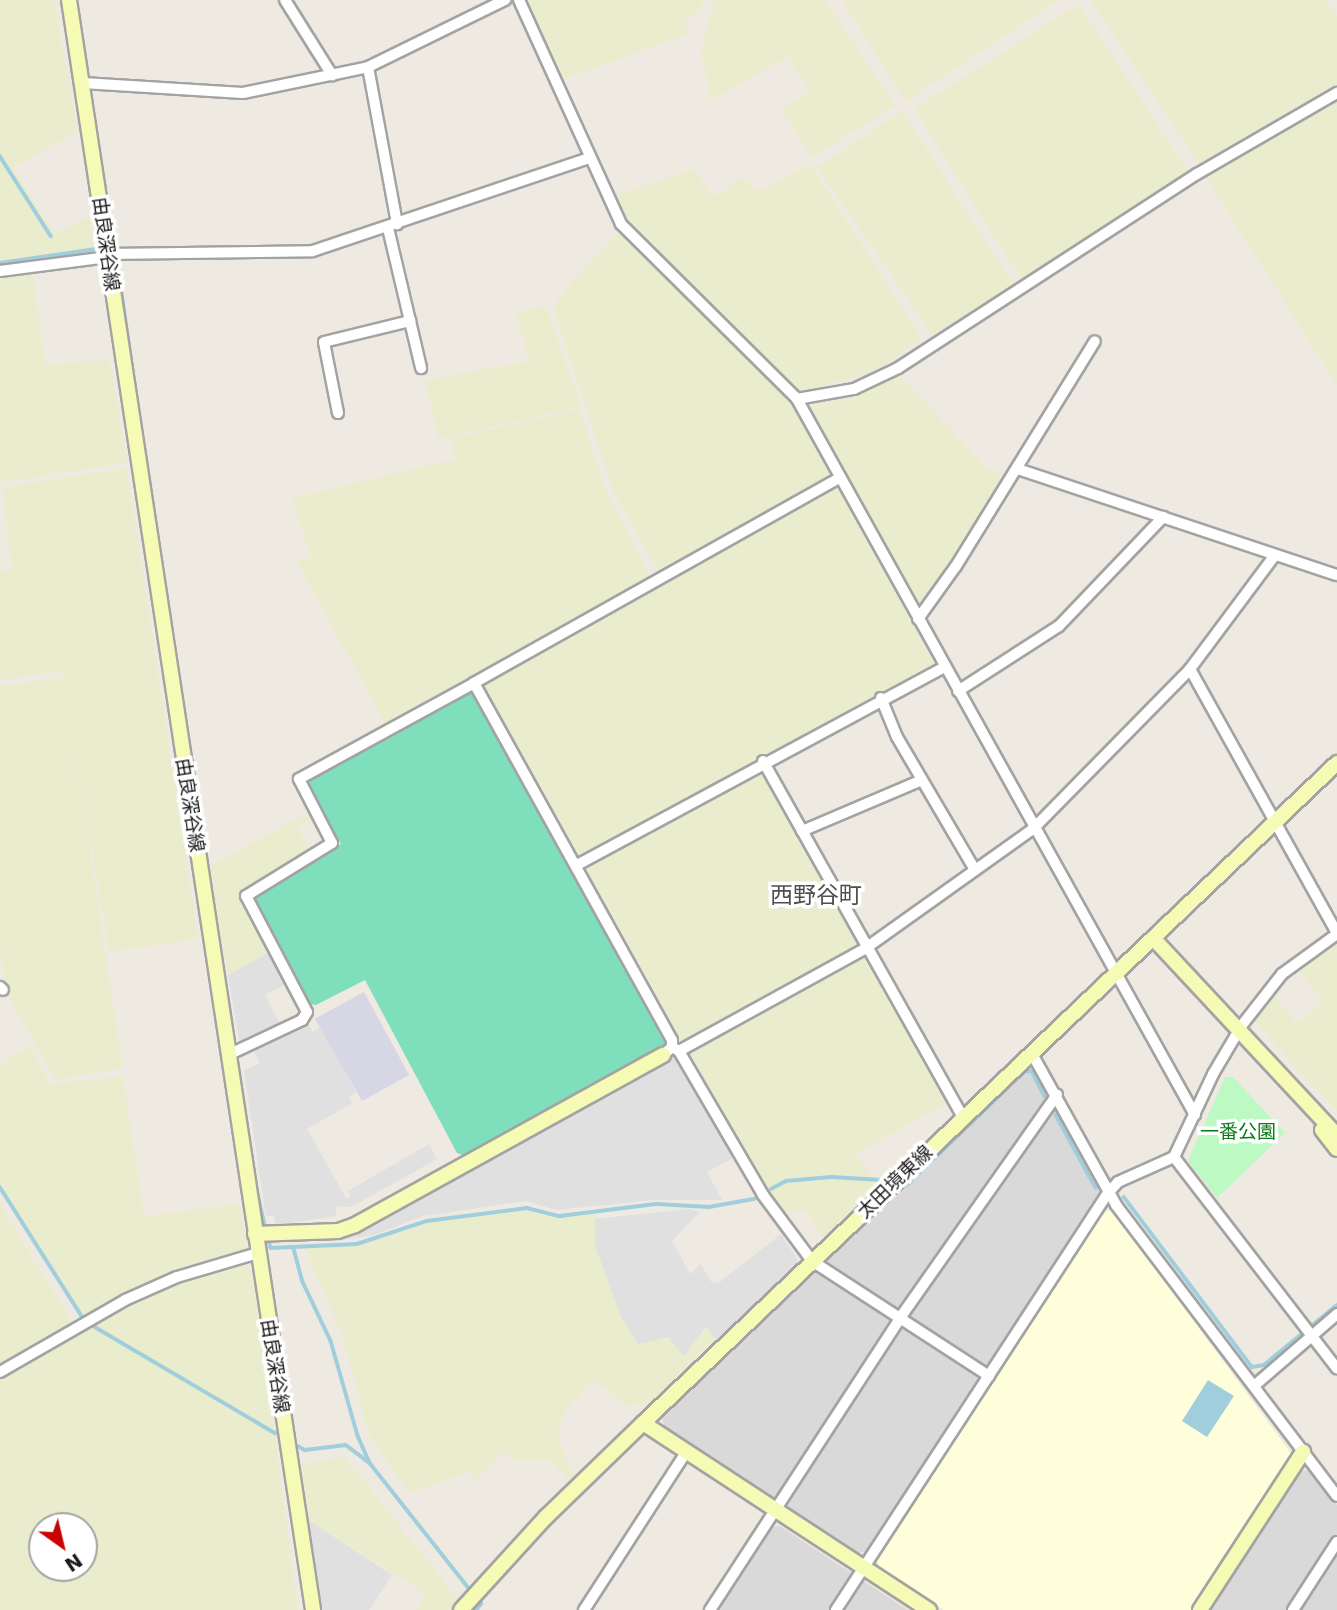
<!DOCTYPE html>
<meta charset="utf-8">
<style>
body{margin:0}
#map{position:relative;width:1337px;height:1610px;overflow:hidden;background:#eeeae2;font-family:"DejaVu Sans","Noto Sans JP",sans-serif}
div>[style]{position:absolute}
.residential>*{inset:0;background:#dad9d9}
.education>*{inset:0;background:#feffda}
.farmland>*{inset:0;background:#eaedcd}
.park>*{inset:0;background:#bdf9c3}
.pitch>*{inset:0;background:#7fdebb}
.parking>*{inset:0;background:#e0e0e0}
.plaza>*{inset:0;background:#d6d6e4}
.water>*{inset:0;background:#a1cedc}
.stream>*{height:3.5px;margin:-1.75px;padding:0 1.75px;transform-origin:1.75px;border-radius:1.75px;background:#a1cedc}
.roads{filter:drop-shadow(2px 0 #a3a3a3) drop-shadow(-2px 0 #a3a3a3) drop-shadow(0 2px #a3a3a3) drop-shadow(0 -2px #a3a3a3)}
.street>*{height:10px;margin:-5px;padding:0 5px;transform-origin:5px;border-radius:5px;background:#fff}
.secondary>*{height:14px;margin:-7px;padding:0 7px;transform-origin:7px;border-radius:7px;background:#f5fab4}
span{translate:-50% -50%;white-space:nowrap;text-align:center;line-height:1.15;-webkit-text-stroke:7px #fff;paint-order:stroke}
.street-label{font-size:19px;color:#1c1c1c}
.park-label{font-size:19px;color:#0a7a16}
.quarter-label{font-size:23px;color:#4f4f4f}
.north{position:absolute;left:28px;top:1512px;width:70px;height:70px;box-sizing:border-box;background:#fff;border:2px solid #a4a4a4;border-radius:50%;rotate:146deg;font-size:19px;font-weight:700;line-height:28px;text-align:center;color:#1c1c1c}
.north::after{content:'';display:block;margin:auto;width:24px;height:32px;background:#c90400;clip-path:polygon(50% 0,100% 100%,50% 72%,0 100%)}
</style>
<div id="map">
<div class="residential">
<i style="clip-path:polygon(1026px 1069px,1035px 1071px,1102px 1193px,866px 1552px,856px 1553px,665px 1430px,662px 1418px)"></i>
<i style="clip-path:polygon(1309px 1470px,1337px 1505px,1337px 1610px,1208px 1610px,1299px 1471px)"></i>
<i style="clip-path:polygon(780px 1526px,908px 1610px,717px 1610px,772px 1527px)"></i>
</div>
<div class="education">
<i style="clip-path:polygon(1112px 1210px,1293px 1456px,1191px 1610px,944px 1610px,879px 1568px,877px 1559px,1102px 1211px)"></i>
</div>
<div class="farmland">
<i style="clip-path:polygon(0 0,54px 0,78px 131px,13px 168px,55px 233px,90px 215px,94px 248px,0 261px)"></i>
<i style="clip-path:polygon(525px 0,703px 0,701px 11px,683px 22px,691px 33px,560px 81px)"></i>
<i style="clip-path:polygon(714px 0,826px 0,896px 106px,811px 157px,782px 110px,809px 90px,787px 57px,711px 101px,701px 53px)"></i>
<i style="clip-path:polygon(842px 0,1059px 0,905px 102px)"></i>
<i style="clip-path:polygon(1091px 0,1327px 0,1337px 16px,1337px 83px,1198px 164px)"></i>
<i style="clip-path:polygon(1079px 4px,1189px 173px,1022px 281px,914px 109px)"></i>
<i style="clip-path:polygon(1337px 99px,1337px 386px,1205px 176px)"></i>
<i style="clip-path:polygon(902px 111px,1015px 286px,933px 336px,817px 167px)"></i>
<i style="clip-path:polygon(810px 164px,922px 338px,879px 369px,800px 393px,625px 220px,616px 195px,694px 169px,713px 197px,743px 177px,758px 191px)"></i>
<i style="clip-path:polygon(619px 230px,785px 394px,830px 471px,829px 480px,662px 571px,657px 569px,613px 491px,554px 311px,558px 298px)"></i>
<i style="clip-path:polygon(33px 273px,45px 365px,109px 359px,128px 462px,0 483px,0 279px)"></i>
<i style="clip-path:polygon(545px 305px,581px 406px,438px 439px,425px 380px,530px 361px,515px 314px)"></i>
<i style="clip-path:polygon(897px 373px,986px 467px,1003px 472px,950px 569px,916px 606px,806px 407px,852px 396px)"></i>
<i style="clip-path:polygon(580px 409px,606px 491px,651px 578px,385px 723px,296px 561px,310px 556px,292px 498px,455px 459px,450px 439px)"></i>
<i style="clip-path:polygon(127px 468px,198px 939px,109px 952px,72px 732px,123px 1068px,55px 1079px,6px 993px,0 949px,0 686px,63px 677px,62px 671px,0 680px,0 572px,12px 569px,2px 487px)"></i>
<i style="clip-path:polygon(833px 488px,838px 489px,934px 663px,757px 760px,857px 940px,856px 949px,683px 1043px,483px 683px)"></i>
<i style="clip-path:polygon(308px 813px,311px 818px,297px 828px,309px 849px,240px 894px,270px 952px,228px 975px,207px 867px)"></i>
<i style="clip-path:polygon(1337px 940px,1337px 1112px,1253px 1020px,1273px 992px,1295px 1023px,1323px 1002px,1298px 968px)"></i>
<i style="clip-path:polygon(859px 956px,864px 957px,948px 1102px,856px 1154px,879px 1186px,824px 1237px,806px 1211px,776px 1212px,685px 1055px)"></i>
<i style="clip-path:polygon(30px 1045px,50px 1084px,123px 1076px,144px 1216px,239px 1204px,248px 1249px,122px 1296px,83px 1318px,0 1192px,0 1064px)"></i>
<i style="clip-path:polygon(0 1204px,75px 1326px,0 1371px)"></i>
<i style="clip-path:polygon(527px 1208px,560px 1216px,595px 1213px,595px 1246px,621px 1317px,654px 1339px,693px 1342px,707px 1325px,716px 1340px,650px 1403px,626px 1406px,593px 1380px,563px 1414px,558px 1439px,573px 1476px,569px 1480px,549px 1460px,518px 1461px,504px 1451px,477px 1480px,470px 1471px,410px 1494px,369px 1435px,342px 1335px,305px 1248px,357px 1244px,427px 1221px)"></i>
<i style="clip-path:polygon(evenodd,242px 1263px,253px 1271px,298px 1610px,0 1610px,0 1380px,94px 1324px,178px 1284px,242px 1263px,84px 1526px,84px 1568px,42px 1568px,42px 1526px,84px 1526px)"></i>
<i style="clip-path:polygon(345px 1457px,458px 1599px,448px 1610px,416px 1610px,426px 1594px,306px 1519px,298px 1464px)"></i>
</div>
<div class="park">
<i style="clip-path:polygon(1225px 1077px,1233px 1077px,1285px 1133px,1217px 1198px,1188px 1161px)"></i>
</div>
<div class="pitch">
<i style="clip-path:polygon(469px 691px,475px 693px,666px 1040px,664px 1047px,468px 1157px,457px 1153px,365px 980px,316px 1005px,310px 1004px,252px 898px,254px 893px,341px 844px,309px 787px,310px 780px)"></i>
</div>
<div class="parking">
<i style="clip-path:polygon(270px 952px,287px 984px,265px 994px,280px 1024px,240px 1044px,228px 975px)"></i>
<i style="clip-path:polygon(307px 1022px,312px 1032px,321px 1027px,356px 1092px,349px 1097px,352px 1103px,307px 1129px,346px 1198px,351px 1196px,348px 1191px,429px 1144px,437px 1159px,351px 1207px,336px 1206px,336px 1216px,276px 1225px,274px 1216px,266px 1216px,244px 1071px,260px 1063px,253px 1049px)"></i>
<i style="clip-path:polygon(673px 1058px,680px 1059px,735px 1157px,707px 1172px,722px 1200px,653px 1200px,556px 1210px,526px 1201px,423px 1216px,374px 1235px,336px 1241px)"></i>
<i style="clip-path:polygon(689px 1209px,700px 1212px,672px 1241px,690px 1274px,701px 1264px,712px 1283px,720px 1282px,781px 1234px,799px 1262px,716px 1340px,706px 1326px,684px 1357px,668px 1337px,638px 1344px,621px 1317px,595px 1246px,595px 1219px)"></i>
<i style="clip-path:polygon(305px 1518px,392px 1575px,369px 1610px,321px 1610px)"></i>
</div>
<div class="plaza">
<i style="clip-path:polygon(364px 992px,409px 1075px,362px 1101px,315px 1019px)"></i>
</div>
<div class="water">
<i style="clip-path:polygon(1208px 1380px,1234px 1396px,1207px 1437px,1182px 1421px)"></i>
</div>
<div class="stream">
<i style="left:0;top:156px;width:95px;rotate:57.5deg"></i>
<i style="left:0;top:263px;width:97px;rotate:-8.3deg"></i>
<i style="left:118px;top:265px;width:187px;rotate:82deg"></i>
<i style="left:1056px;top:1115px;width:83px;rotate:61.3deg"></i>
<i style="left:256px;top:1186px;width:44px;rotate:76.9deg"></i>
<i style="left:906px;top:1186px;width:165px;rotate:-44deg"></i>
<i style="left:1025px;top:1071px;width:7px"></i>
<i style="left:1032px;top:1071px;width:28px;rotate:63deg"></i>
<i style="left:0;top:1187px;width:159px;rotate:57.6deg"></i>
<i style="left:771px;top:1189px;width:17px;rotate:-28deg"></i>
<i style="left:786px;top:1181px;width:45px;rotate:-5.1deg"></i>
<i style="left:831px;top:1177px;width:51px;rotate:3.4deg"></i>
<i style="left:1124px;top:1197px;width:213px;rotate:53deg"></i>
<i style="left:1252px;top:1367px;width:12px;rotate:-9deg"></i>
<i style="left:1264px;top:1365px;width:94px;rotate:-39.4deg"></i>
<i style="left:268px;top:1237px;width:11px;rotate:75deg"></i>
<i style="left:271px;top:1248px;width:86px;rotate:-2.7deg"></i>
<i style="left:357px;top:1244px;width:74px;rotate:-18.2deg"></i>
<i style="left:427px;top:1221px;width:101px;rotate:-7.4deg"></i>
<i style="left:527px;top:1208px;width:34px;rotate:14deg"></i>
<i style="left:560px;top:1216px;width:98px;rotate:-7.1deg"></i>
<i style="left:657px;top:1204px;width:52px;rotate:3.3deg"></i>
<i style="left:709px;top:1207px;width:46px;rotate:-10.1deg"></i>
<i style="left:294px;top:1249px;width:34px;rotate:75deg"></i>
<i style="left:303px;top:1282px;width:65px;rotate:64.6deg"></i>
<i style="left:331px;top:1341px;width:99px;rotate:74.1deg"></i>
<i style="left:358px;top:1436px;width:27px;rotate:66deg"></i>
<i style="left:95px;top:1327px;width:209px;rotate:30.5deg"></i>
<i style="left:298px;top:1446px;width:8px;rotate:30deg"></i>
<i style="left:305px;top:1450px;width:41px;rotate:-7deg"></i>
<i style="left:346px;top:1445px;width:30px;rotate:37deg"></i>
<i style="left:370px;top:1463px;width:164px;rotate:51.7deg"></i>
<i style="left:476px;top:1610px;width:8px;rotate:-50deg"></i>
<i style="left:481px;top:1604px;width:7px;rotate:-124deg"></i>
</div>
<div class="roads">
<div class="street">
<i style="left:285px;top:0;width:89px;rotate:57.9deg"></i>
<i style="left:519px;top:0;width:246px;rotate:65.5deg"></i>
<i style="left:621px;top:224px;width:248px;rotate:44.8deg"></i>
<i style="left:797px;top:399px;width:819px;rotate:60.93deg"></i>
<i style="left:368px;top:67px;width:160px;rotate:79.5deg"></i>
<i style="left:83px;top:83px;width:160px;rotate:3.6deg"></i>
<i style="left:243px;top:93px;width:128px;rotate:-11.7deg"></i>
<i style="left:368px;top:67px;width:153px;rotate:-26.1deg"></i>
<i style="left:388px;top:228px;width:144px;rotate:76.7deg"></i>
<i style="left:108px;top:254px;width:205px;rotate:-0.8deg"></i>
<i style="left:313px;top:251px;width:292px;rotate:-18.6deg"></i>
<i style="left:0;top:271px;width:109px;rotate:-7.4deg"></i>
<i style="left:797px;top:399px;width:58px;rotate:-10deg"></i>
<i style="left:854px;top:389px;width:49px;rotate:-25.5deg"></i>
<i style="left:898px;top:368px;width:356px;rotate:-33deg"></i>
<i style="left:1197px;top:174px;width:162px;rotate:-30.1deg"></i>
<i style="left:338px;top:413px;width:72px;rotate:-101.2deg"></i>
<i style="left:324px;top:342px;width:89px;rotate:-13.7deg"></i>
<i style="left:1018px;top:469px;width:336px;rotate:18.4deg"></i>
<i style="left:918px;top:619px;width:65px;rotate:-54.4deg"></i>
<i style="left:956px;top:566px;width:264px;rotate:-58.3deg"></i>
<i style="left:1190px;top:669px;width:302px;rotate:60.9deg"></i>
<i style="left:474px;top:683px;width:420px;rotate:-29.3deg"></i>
<i style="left:958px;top:691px;width:120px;rotate:-32.8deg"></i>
<i style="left:1059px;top:626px;width:151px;rotate:-46.3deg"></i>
<i style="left:881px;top:698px;width:42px;rotate:67.7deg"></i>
<i style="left:897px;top:737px;width:154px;rotate:59.6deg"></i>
<i style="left:763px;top:761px;width:409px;rotate:60.7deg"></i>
<i style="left:802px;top:831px;width:130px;rotate:-23deg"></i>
<i style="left:577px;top:865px;width:418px;rotate:-28.3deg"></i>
<i style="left:0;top:987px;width:4px;rotate:45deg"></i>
<i style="left:672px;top:1047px;width:8px;rotate:30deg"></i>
<i style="left:679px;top:1051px;width:213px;rotate:-28.8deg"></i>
<i style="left:866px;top:948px;width:206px;rotate:-35.5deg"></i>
<i style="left:1034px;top:828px;width:223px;rotate:-45.5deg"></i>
<i style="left:1190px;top:669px;width:142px;rotate:-53.3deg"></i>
<i style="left:679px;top:1051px;width:167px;rotate:59.7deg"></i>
<i style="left:763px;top:1195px;width:82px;rotate:53.4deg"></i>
<i style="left:812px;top:1261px;width:211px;rotate:33deg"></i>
<i style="left:1031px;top:1052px;width:175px;rotate:60.9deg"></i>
<i style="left:1116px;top:1205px;width:365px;rotate:52.8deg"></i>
<i style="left:228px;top:1055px;width:82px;rotate:-25.3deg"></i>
<i style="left:302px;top:1020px;width:9px;rotate:-58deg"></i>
<i style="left:307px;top:1012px;width:131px;rotate:-117.7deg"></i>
<i style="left:246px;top:896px;width:101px;rotate:-31.6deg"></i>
<i style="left:332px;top:843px;width:72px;rotate:-117.3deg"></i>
<i style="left:299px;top:779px;width:200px;rotate:-28.7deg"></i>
<i style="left:474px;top:683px;width:408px;rotate:61deg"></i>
<i style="left:672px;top:1040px;width:7px;rotate:90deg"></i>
<i style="left:672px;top:1047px;width:12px;rotate:138deg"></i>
<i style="left:1174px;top:1157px;width:267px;rotate:52.4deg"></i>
<i style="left:0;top:1372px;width:144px;rotate:-29.9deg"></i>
<i style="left:125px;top:1300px;width:57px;rotate:-23.9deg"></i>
<i style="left:177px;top:1277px;width:84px;rotate:-16.5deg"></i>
<i style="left:1254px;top:1386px;width:110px;rotate:-40.9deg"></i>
<i style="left:584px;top:1610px;width:189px;rotate:-57.1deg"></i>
<i style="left:710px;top:1610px;width:348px;rotate:-56.9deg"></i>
<i style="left:900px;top:1318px;width:273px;rotate:-54.9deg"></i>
<i style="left:836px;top:1610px;width:499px;rotate:-56.9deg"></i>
<i style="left:1109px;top:1192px;width:13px;rotate:-48deg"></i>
<i style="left:1118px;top:1182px;width:61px;rotate:-24.1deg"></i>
<i style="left:1174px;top:1157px;width:92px;rotate:-64.8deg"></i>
<i style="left:1213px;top:1074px;width:57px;rotate:-59.4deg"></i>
<i style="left:1242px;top:1025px;width:65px;rotate:-51.9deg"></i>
<i style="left:1282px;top:974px;width:68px;rotate:-36deg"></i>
<i style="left:1293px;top:1610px;width:81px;rotate:-57.1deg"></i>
</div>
<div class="secondary">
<i style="left:69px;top:0;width:1628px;rotate:81.38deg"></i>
<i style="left:1153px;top:938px;width:270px;rotate:47deg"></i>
<i style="left:1322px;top:1130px;width:24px;rotate:52deg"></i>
<i style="left:255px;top:1234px;width:83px;rotate:-2.1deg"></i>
<i style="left:338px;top:1231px;width:18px;rotate:-19deg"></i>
<i style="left:355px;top:1225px;width:352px;rotate:-28.9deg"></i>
<i style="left:643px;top:1423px;width:342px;rotate:33.2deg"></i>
<i style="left:461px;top:1610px;width:126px;rotate:-47.6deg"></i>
<i style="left:546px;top:1517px;width:135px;rotate:-44.1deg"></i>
<i style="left:643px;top:1423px;width:958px;rotate:-43.56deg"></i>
<i style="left:1200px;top:1610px;width:189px;rotate:-56.9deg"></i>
</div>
</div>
<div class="street-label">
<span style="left:106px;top:244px;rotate:82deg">由良深谷線</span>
<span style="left:190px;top:805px;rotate:81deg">由良深谷線</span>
<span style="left:895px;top:1182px;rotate:-44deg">太田境東線</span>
<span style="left:275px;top:1366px;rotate:81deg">由良深谷線</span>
</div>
<div class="park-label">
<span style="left:1238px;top:1132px">一番公園</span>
</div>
<div class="quarter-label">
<span style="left:816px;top:895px">西野谷町</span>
</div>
<div class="north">N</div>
</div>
